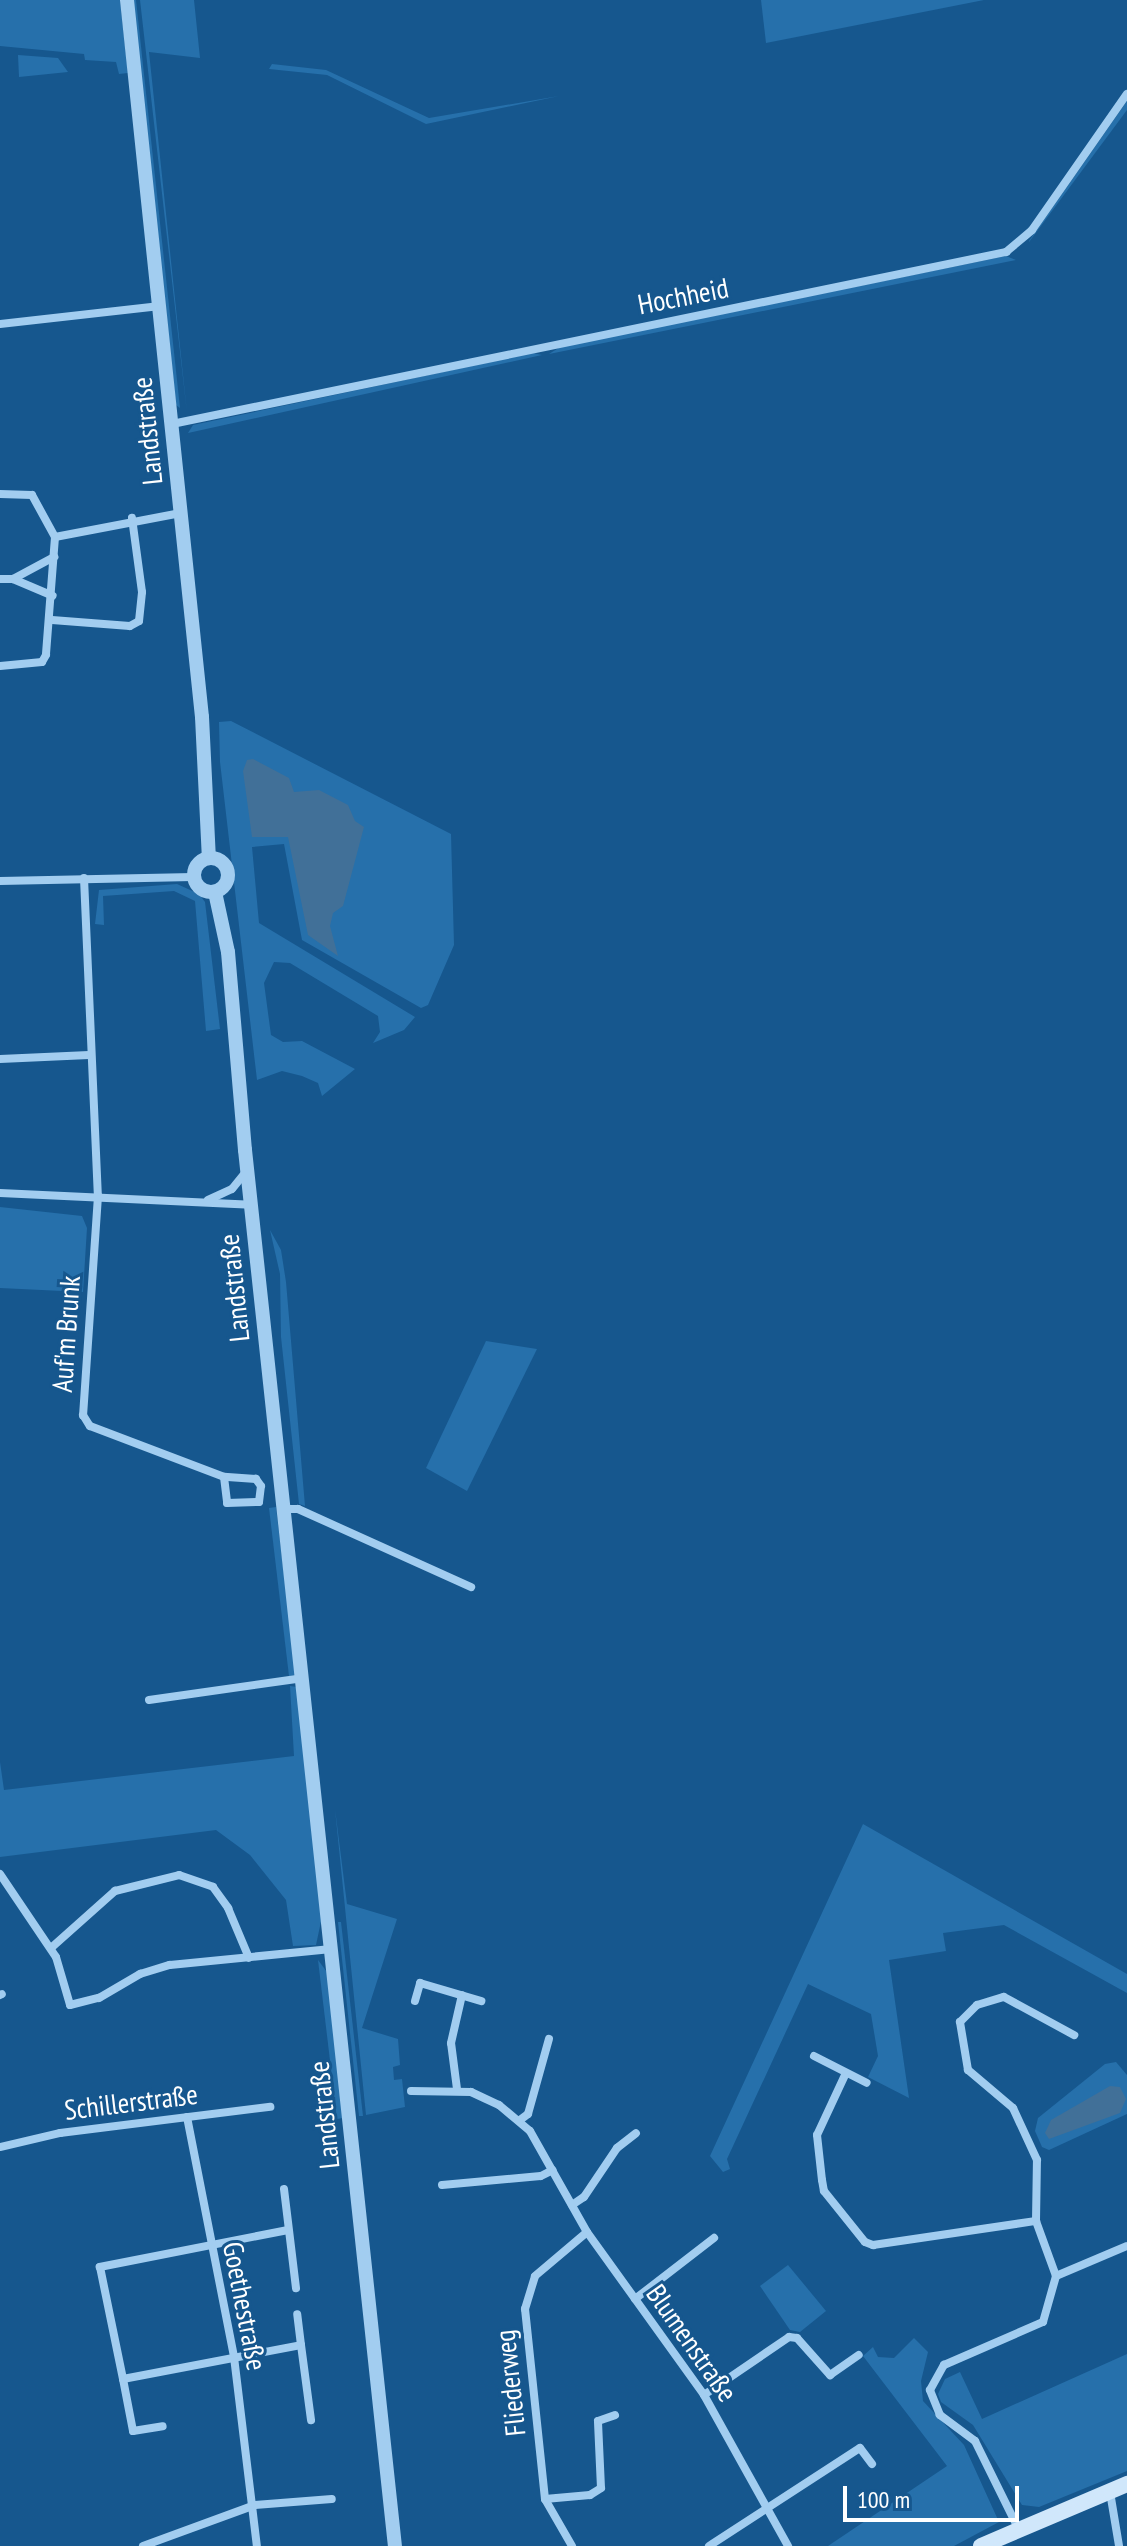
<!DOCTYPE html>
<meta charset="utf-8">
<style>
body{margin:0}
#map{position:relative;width:1127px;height:2546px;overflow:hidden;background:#16578e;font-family:"PT Sans Narrow",sans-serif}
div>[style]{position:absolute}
.green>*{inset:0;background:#2670ab}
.water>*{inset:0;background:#417098}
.minor>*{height:8px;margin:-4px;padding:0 4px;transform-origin:4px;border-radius:4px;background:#a2cdf0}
.tertiary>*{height:14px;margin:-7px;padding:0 7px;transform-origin:7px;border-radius:7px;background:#a2cdf0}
.tertiary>.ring{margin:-7px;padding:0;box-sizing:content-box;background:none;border:14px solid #a2cdf0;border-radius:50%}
.secondary>*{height:16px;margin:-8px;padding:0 8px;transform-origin:8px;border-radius:8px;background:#d0e7fb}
span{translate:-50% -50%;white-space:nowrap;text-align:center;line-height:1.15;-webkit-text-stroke:6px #16578e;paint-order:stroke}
.street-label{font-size:28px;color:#fff}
.scale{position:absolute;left:843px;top:2486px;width:176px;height:36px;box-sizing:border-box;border:4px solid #fff;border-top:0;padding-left:10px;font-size:24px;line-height:28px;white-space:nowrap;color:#fff;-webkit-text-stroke:6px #16578e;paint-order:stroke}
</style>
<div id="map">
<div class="green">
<i style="clip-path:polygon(0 0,120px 0,128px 73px,119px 74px,116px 62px,85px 60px,84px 54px,0 46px)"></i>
<i style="clip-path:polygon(133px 0,136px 0,180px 408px,176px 405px)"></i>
<i style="clip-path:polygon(140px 0,194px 0,200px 58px,149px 52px,187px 413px)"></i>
<i style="clip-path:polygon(761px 0,984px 0,766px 43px)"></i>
<i style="clip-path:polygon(18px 55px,58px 58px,68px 72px,19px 77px)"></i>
<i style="clip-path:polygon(272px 64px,326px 70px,429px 118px,559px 96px,426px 124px,327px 75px,269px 69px)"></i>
<i style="clip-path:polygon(1127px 101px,1127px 110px,1029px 242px,1029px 241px)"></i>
<i style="clip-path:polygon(1006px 256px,1016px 260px,549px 354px,560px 347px)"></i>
<i style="clip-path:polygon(533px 353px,542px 355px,188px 433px,193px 425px)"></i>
<i style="clip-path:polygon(231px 721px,451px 834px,454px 945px,428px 1005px,421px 1008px,302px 940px,284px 844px,252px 847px,259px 923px,415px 1017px,404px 1030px,373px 1043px,380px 1032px,378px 1016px,290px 963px,274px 962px,264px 983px,271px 1035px,283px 1042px,302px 1041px,355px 1069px,322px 1096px,318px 1083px,302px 1076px,282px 1071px,257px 1080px,220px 762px,219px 722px)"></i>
<i style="clip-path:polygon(177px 884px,199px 894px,205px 902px,220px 1029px,206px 1031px,195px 901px,174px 891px,103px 896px,104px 925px,95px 924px,99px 890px)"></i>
<i style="clip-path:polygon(0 1207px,82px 1216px,87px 1228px,83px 1292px,0 1288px)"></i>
<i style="clip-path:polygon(270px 1230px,281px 1250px,286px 1282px,305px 1506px,299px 1504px,281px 1337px,280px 1274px)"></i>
<i style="clip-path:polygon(486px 1341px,537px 1349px,467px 1491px,426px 1468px)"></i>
<i style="clip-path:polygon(276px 1507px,296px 1675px,289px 1676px,269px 1508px)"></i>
<i style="clip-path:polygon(290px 1686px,297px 1687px,323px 1912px,316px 1945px,293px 1946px,286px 1900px,250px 1855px,216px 1830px,0 1857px,0 1762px,4px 1790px,294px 1756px)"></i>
<i style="clip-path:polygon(335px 1809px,347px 1904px,397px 1919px,362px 2028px,398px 2039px,400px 2065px,393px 2067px,394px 2080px,402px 2079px,405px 2107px,366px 2115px)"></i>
<i style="clip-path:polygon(863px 1824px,1127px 1974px,1127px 1993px,1004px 1925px,943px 1933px,946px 1951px,889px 1960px,909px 2098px,868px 2077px,878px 2056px,871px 2014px,808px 1984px,727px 2159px,730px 2169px,723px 2172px,710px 2156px)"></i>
<i style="clip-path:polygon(338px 1922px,341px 1922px,363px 2116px,359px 2116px)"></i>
<i style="clip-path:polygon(318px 1960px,327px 1972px,343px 2118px,337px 2119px)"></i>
<i style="clip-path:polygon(1116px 2062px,1127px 2075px,1127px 2114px,1049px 2150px,1042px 2147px,1035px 2131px,1038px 2118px,1105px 2064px)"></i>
<i style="clip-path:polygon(788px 2265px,826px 2311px,800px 2332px,790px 2330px,760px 2286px)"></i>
<i style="clip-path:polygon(914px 2338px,928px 2352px,921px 2381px,923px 2401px,964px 2445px,999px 2522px,954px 2546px,828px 2546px,947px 2466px,863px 2356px,873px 2347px,878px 2357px,894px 2358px)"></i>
<i style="clip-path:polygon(1127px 2354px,1127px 2471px,1039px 2507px,1022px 2505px,973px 2425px,941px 2402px,938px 2394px,945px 2379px,960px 2372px,982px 2419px)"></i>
</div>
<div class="water">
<i style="clip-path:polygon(253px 759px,289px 778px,294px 792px,319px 790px,348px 805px,355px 821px,364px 827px,343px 906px,333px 913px,330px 926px,338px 956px,308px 935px,288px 837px,252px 837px,243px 771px,247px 760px)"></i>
<i style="clip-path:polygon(1110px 2086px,1120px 2087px,1126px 2099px,1120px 2113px,1049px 2139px,1045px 2133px,1051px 2120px)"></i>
</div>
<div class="minor">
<i style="left:0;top:324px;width:161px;rotate:-6.4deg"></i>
<i style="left:172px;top:424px;width:852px;rotate:-11.65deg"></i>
<i style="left:1006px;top:252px;width:34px;rotate:-40deg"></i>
<i style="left:1032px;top:230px;width:166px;rotate:-55.1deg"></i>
<i style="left:0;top:494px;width:32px;rotate:2deg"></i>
<i style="left:32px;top:495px;width:48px;rotate:61.3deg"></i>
<i style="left:55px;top:537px;width:118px;rotate:94.4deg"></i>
<i style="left:46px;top:655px;width:8px;rotate:120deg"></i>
<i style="left:42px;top:662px;width:42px;rotate:174.6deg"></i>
<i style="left:55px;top:537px;width:128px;rotate:-10.8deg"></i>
<i style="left:0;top:579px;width:13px"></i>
<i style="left:13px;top:579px;width:47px;rotate:-28.2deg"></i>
<i style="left:13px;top:579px;width:43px;rotate:23deg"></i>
<i style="left:52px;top:620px;width:78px;rotate:4.4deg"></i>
<i style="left:130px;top:626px;width:10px;rotate:-29deg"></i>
<i style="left:139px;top:621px;width:29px;rotate:-84deg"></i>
<i style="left:142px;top:592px;width:75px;rotate:-97.7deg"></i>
<i style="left:84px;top:878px;width:318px;rotate:87.5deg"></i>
<i style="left:98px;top:1196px;width:220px;rotate:93.9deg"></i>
<i style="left:83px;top:1415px;width:13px;rotate:58deg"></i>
<i style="left:90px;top:1426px;width:143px;rotate:20.8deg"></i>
<i style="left:224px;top:1477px;width:26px;rotate:83deg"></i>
<i style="left:227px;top:1503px;width:32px;rotate:-2deg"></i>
<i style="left:259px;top:1502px;width:16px;rotate:-83deg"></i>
<i style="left:261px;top:1486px;width:9px;rotate:-126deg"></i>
<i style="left:256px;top:1479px;width:32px;rotate:-176deg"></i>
<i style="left:0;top:881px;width:193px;rotate:-1.2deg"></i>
<i style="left:0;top:1059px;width:89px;rotate:-2.6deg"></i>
<i style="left:0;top:1193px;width:251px;rotate:2.7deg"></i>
<i style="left:208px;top:1200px;width:26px;rotate:-25deg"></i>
<i style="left:232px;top:1189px;width:19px;rotate:-51deg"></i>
<i style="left:285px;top:1509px;width:13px"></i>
<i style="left:298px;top:1509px;width:190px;rotate:24.3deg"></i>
<i style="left:149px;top:1700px;width:156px;rotate:-8.1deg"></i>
<i style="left:0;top:1874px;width:100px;rotate:56deg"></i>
<i style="left:56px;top:1957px;width:50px;rotate:73.7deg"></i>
<i style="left:70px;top:2005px;width:30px;rotate:-14deg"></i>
<i style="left:99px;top:1998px;width:48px;rotate:-30.3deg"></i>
<i style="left:140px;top:1974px;width:31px;rotate:-17deg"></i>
<i style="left:170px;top:1965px;width:162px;rotate:-5.7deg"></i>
<i style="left:51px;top:1948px;width:86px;rotate:-41.7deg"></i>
<i style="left:115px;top:1891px;width:66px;rotate:-14deg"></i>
<i style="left:179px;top:1875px;width:36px;rotate:19deg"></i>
<i style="left:213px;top:1887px;width:26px;rotate:54deg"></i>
<i style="left:228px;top:1908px;width:54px;rotate:67.2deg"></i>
<i style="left:0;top:1995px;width:2px;rotate:-27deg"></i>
<i style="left:415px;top:2001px;width:19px;rotate:-74deg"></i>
<i style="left:420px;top:1983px;width:64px;rotate:16.4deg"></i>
<i style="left:814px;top:2056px;width:59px;rotate:27deg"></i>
<i style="left:845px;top:2075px;width:66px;rotate:115deg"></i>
<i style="left:817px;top:2135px;width:45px;rotate:83.7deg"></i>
<i style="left:822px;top:2180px;width:11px;rotate:80deg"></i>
<i style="left:824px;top:2191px;width:65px;rotate:51.2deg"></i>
<i style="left:865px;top:2242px;width:9px;rotate:21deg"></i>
<i style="left:873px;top:2245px;width:165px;rotate:-8.4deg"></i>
<i style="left:457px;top:2089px;width:46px;rotate:-97.4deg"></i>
<i style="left:451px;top:2043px;width:49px;rotate:-77.1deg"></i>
<i style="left:411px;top:2091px;width:60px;rotate:1deg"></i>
<i style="left:471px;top:2092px;width:31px;rotate:25deg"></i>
<i style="left:499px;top:2105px;width:40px;rotate:40deg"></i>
<i style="left:530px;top:2131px;width:116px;rotate:60.6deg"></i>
<i style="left:587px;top:2232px;width:201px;rotate:54.3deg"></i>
<i style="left:704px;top:2395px;width:173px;rotate:60.9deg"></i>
<i style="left:187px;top:2117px;width:245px;rotate:78.9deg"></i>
<i style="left:234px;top:2357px;width:190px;rotate:83.1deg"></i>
<i style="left:520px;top:2120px;width:10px;rotate:-37deg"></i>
<i style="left:528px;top:2114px;width:78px;rotate:-74.4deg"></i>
<i style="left:0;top:2147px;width:62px;rotate:-13.1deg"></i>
<i style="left:60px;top:2133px;width:212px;rotate:-7.1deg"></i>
<i style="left:442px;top:2185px;width:99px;rotate:-5.2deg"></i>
<i style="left:541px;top:2176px;width:13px;rotate:-27deg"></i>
<i style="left:284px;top:2189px;width:100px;rotate:83.1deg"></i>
<i style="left:572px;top:2205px;width:14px;rotate:-34deg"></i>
<i style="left:584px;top:2197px;width:59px;rotate:-56deg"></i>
<i style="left:617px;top:2148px;width:24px;rotate:-38deg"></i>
<i style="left:288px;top:2230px;width:192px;rotate:168.9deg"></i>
<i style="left:100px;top:2267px;width:114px;rotate:78.4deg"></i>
<i style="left:123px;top:2379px;width:181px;rotate:-10.8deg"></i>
<i style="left:301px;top:2345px;width:31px;rotate:-97deg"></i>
<i style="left:1056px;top:2276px;width:77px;rotate:-22.9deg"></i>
<i style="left:635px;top:2299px;width:100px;rotate:-37.7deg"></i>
<i style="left:301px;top:2345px;width:76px;rotate:82.4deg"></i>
<i style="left:123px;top:2379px;width:53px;rotate:79.1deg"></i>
<i style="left:133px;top:2431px;width:30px;rotate:-9deg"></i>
<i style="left:704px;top:2395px;width:103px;rotate:-34.3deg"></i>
<i style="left:789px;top:2337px;width:8px;rotate:7deg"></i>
<i style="left:797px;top:2338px;width:50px;rotate:48.3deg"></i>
<i style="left:830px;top:2375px;width:35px;rotate:-35deg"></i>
<i style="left:1110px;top:2492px;width:55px;rotate:80.5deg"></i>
<i style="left:545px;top:2499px;width:45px;rotate:-5.1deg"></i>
<i style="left:590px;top:2495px;width:13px;rotate:-32deg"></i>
<i style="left:601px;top:2488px;width:67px;rotate:-92.6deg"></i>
<i style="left:598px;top:2421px;width:18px;rotate:-19deg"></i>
<i style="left:1018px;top:2528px;width:97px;rotate:-116.3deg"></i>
<i style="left:975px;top:2441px;width:44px;rotate:-143.4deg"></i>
<i style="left:940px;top:2415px;width:27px;rotate:-112deg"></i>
<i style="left:930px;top:2390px;width:29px;rotate:-61deg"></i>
<i style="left:944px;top:2365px;width:108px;rotate:-23.5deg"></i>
<i style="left:1043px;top:2322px;width:48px;rotate:-74.2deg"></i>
<i style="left:1056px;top:2276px;width:59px;rotate:-110deg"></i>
<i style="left:1036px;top:2221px;width:61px;rotate:-89.1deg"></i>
<i style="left:1037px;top:2160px;width:57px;rotate:-114.8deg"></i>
<i style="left:1013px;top:2108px;width:59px;rotate:-139.8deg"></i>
<i style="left:968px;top:2070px;width:49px;rotate:-99.5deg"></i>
<i style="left:960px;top:2022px;width:24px;rotate:-45deg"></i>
<i style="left:977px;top:2005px;width:28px;rotate:-17deg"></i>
<i style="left:1004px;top:1997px;width:80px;rotate:28.5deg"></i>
<i style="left:143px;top:2546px;width:119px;rotate:-20.1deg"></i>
<i style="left:255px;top:2505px;width:77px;rotate:-4.5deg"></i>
<i style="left:572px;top:2546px;width:54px;rotate:-119.9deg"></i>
<i style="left:545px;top:2499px;width:191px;rotate:-96deg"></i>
<i style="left:525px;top:2309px;width:34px;rotate:-73deg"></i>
<i style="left:535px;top:2276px;width:68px;rotate:-40.2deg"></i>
<i style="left:709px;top:2546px;width:180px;rotate:-33deg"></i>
<i style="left:860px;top:2448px;width:20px;rotate:53deg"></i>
</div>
<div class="tertiary">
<i style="left:127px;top:0;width:721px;rotate:84.03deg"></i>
<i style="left:202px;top:717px;width:141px;rotate:87.2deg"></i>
<i class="ring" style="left:194px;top:858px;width:20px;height:20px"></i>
<i style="left:215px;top:892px;width:61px;rotate:77.8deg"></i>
<i style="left:228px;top:952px;width:199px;rotate:85.1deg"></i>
<i style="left:245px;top:1150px;width:1404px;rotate:83.87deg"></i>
</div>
<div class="secondary">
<i style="left:981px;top:2546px;width:159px;rotate:-23deg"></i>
</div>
<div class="street-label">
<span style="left:683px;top:296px;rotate:-11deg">Hochheid</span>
<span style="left:147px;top:431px;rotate:-96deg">Landstraße</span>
<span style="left:234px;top:1288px;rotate:-96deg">Landstraße</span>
<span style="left:66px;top:1334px;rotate:-86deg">Auf'm Brunk</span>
<span style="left:131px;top:2102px;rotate:-7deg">Schillerstraße</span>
<span style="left:324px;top:2115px;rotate:-96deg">Landstraße</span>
<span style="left:245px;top:2306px;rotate:79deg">Goethestraße</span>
<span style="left:692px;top:2343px;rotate:55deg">Blumenstraße</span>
<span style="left:510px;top:2383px;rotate:-96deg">Fliederweg</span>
</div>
<div class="scale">100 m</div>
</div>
